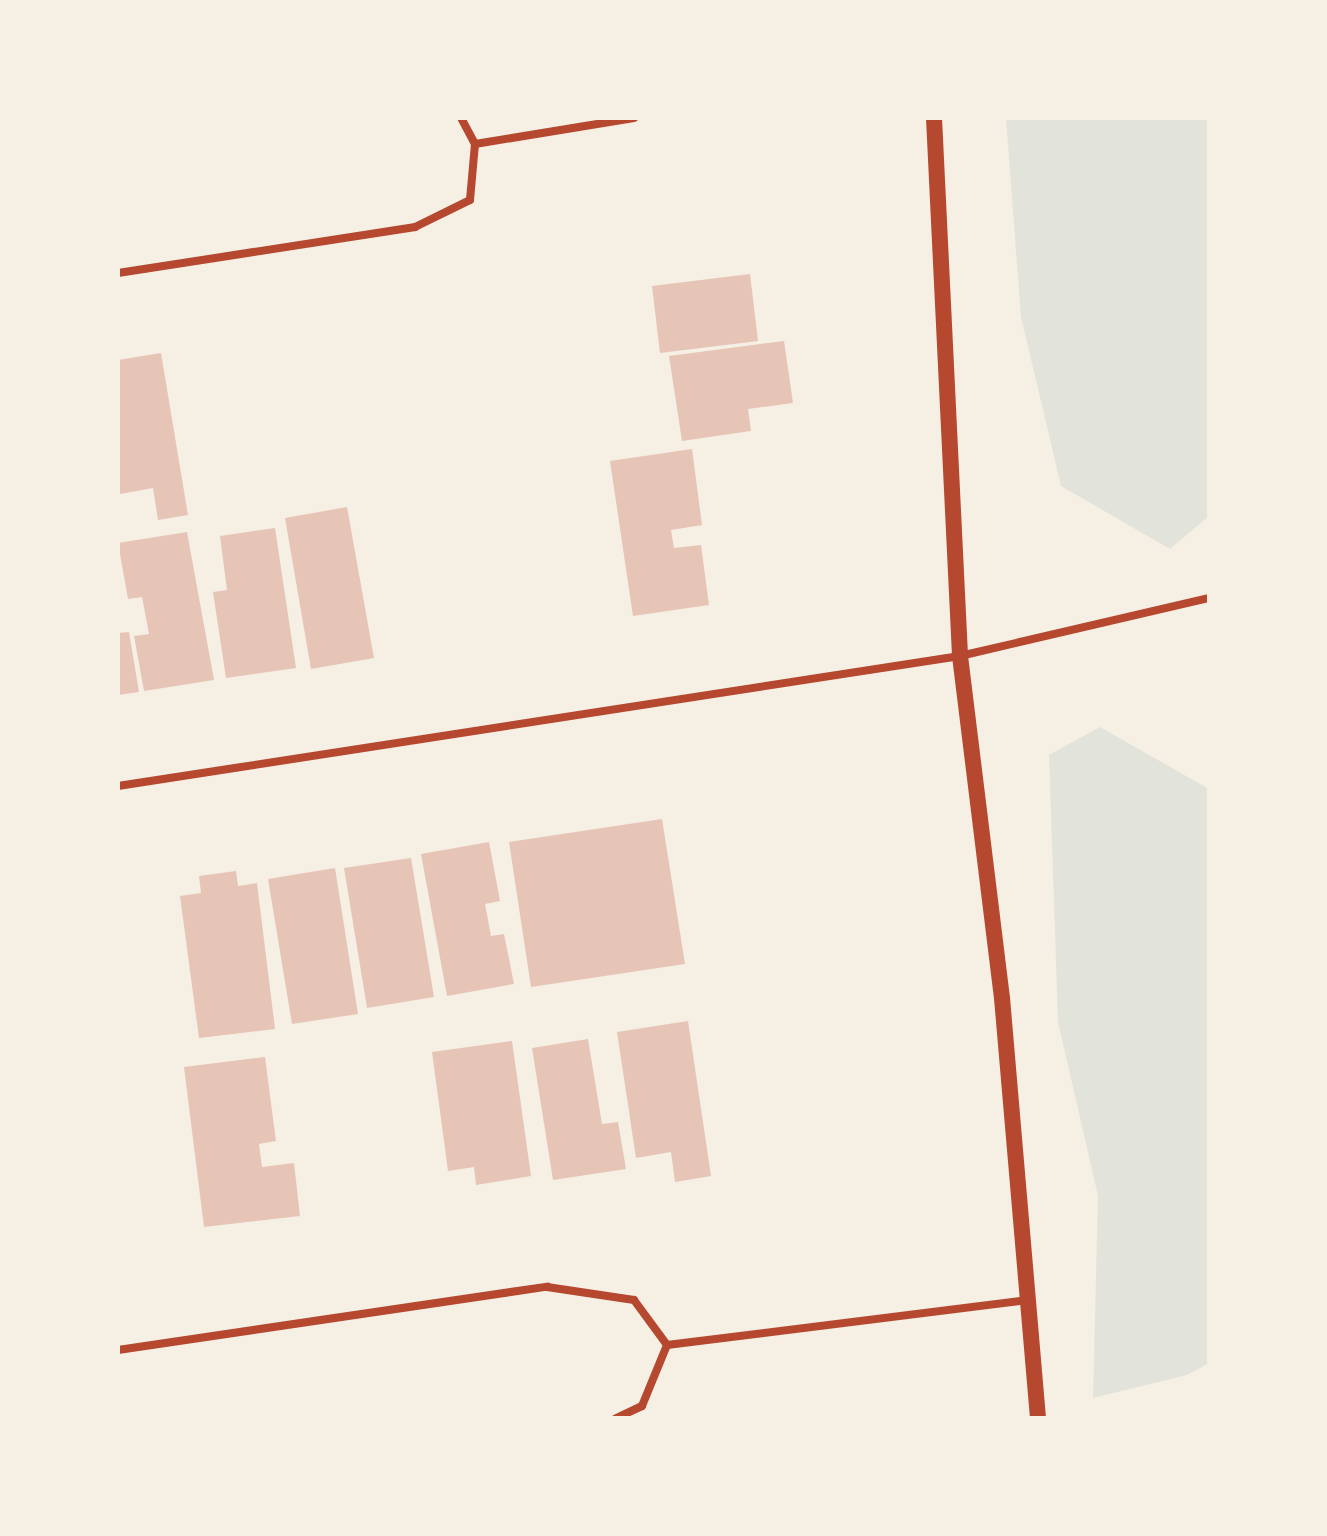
<!DOCTYPE html>
<style>
body{margin:0}
#map{position:relative;width:1327px;height:1536px;overflow:hidden;background:#f6efe4;font-family:Poppins,sans-serif}
div>[style]{position:absolute}
.green>*{inset:0;background:#e2e4dc}
.building>*{inset:0;background:#e6c5b7}
.minor>*{height:8px;margin:-4px;padding:0 4px;transform-origin:4px;border-radius:4px;background:#b5482f}
.secondary>*{height:16px;margin:-8px;padding:0 8px;transform-origin:8px;border-radius:8px;background:#b5482f}
span{translate:-50% -50%;white-space:nowrap;text-align:center;line-height:1.15;-webkit-text-stroke:6px #f6efe4;paint-order:stroke}
.frame{position:absolute;inset:0;border:120px solid #f6efe4;pointer-events:none}
</style>
<div id="map">
<div class="green">
<i style="clip-path:polygon(1006px 118px,1209px 118px,1209px 516px,1170px 549px,1061px 486px,1021px 317px)"></i>
<i style="clip-path:polygon(1100px 727px,1209px 789px,1209px 1363px,1187px 1375px,1093px 1398px,1098px 1196px,1058px 1022px,1049px 755px)"></i>
</div>
<div class="building">
<i style="clip-path:polygon(750px 274px,758px 341px,660px 353px,652px 286px)"></i>
<i style="clip-path:polygon(784px 341px,793px 403px,748px 409px,751px 431px,682px 441px,669px 356px)"></i>
<i style="clip-path:polygon(161px 353px,188px 515px,158px 520px,153px 488px,120px 494px,118px 360px)"></i>
<i style="clip-path:polygon(692px 449px,702px 525px,671px 530px,674px 548px,701px 545px,709px 605px,633px 616px,610px 461px)"></i>
<i style="clip-path:polygon(347px 507px,374px 658px,311px 669px,285px 518px)"></i>
<i style="clip-path:polygon(275px 528px,296px 668px,226px 678px,213px 592px,227px 590px,220px 536px)"></i>
<i style="clip-path:polygon(187px 532px,214px 680px,144px 691px,134px 636px,149px 634px,142px 597px,128px 599px,118px 543px)"></i>
<i style="clip-path:polygon(129px 632px,139px 692px,118px 695px,118px 633px)"></i>
<i style="clip-path:polygon(662px 819px,685px 964px,531px 987px,509px 842px)"></i>
<i style="clip-path:polygon(489px 842px,500px 901px,485px 904px,491px 936px,504px 934px,514px 984px,447px 996px,421px 854px)"></i>
<i style="clip-path:polygon(411px 858px,434px 997px,367px 1008px,344px 868px)"></i>
<i style="clip-path:polygon(335px 868px,358px 1014px,292px 1024px,268px 879px)"></i>
<i style="clip-path:polygon(236px 871px,238px 886px,257px 883px,275px 1029px,199px 1038px,180px 896px,201px 893px,199px 876px)"></i>
<i style="clip-path:polygon(688px 1021px,711px 1176px,675px 1182px,671px 1152px,636px 1158px,617px 1032px)"></i>
<i style="clip-path:polygon(588px 1039px,602px 1124px,618px 1122px,626px 1169px,553px 1180px,532px 1048px)"></i>
<i style="clip-path:polygon(512px 1041px,531px 1176px,476px 1185px,474px 1167px,448px 1171px,432px 1052px)"></i>
<i style="clip-path:polygon(265px 1057px,276px 1141px,259px 1144px,262px 1167px,294px 1163px,300px 1216px,204px 1227px,184px 1067px)"></i>
</div>
<div class="minor">
<i style="left:475px;top:144px;width:161px;rotate:-9.3deg"></i>
<i style="left:118px;top:273px;width:301px;rotate:-8.8deg"></i>
<i style="left:415px;top:227px;width:61px;rotate:-26.1deg"></i>
<i style="left:470px;top:200px;width:56px;rotate:-84.9deg"></i>
<i style="left:475px;top:144px;width:30px;rotate:-118deg"></i>
<i style="left:118px;top:786px;width:852px;rotate:-8.78deg"></i>
<i style="left:960px;top:656px;width:256px;rotate:-13.1deg"></i>
<i style="left:667px;top:1345px;width:364px;rotate:-7.1deg"></i>
<i style="left:118px;top:1350px;width:434px;rotate:-8.4deg"></i>
<i style="left:547px;top:1287px;width:88px;rotate:8.5deg"></i>
<i style="left:634px;top:1300px;width:56px;rotate:53.7deg"></i>
<i style="left:667px;top:1345px;width:66px;rotate:112.3deg"></i>
<i style="left:642px;top:1406px;width:29px;rotate:155deg"></i>
</div>
<div class="secondary">
<i style="left:934px;top:118px;width:539px;rotate:87.23deg"></i>
<i style="left:960px;top:656px;width:345px;rotate:83deg"></i>
<i style="left:1002px;top:998px;width:422px;rotate:85.1deg"></i>
</div>
<div class="frame"></div>
</div>
